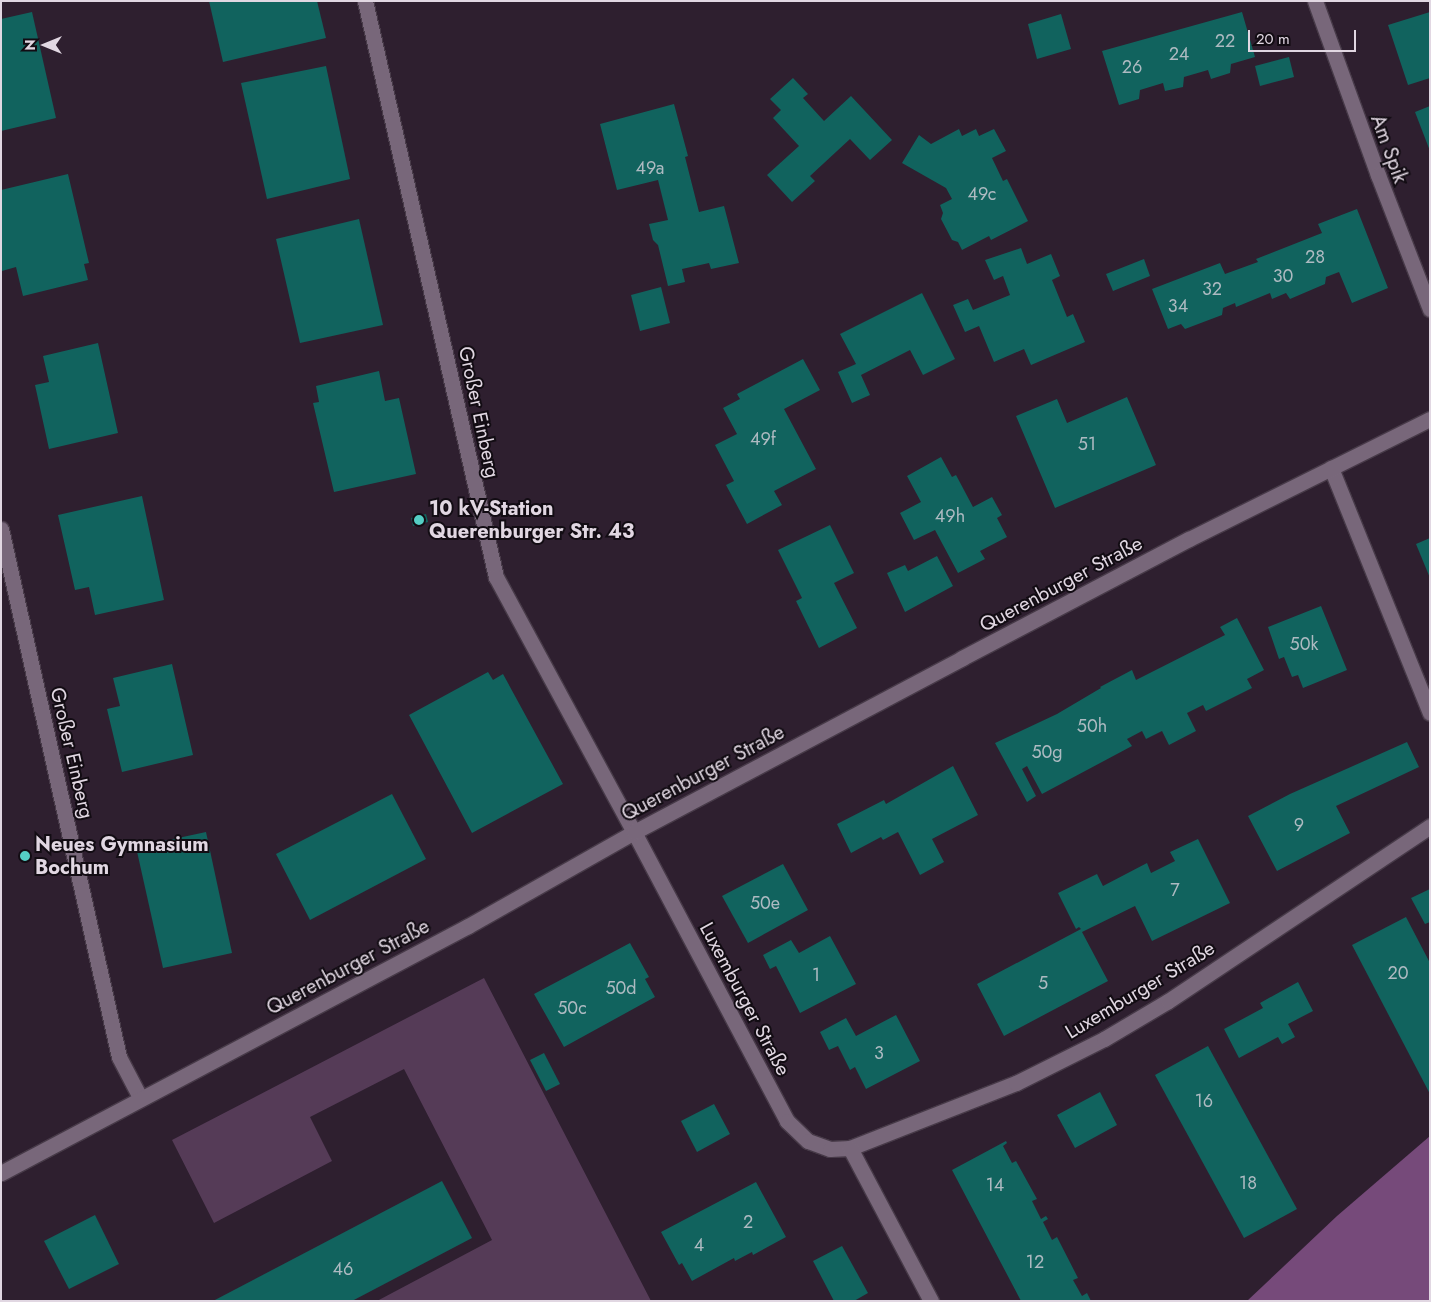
<!DOCTYPE html>
<meta charset="utf-8">
<style>
body{margin:0}
#map{position:relative;width:1431px;height:1302px;overflow:hidden;background:#2e1f2f;font-family:Jost,sans-serif}
div>[style]{position:absolute}
.green>*{inset:0;background:#553b57}
.forest>*{inset:0;background:#764a7a}
.building>*{inset:0;background:#11635e}
.roads{filter:drop-shadow(1px 0 #473a48) drop-shadow(-1px 0 #473a48) drop-shadow(0 1px #473a48) drop-shadow(0 -1px #473a48)}
.minor>*{height:15px;margin:-7.5px;padding:0 7.5px;transform-origin:7.5px;border-radius:7.5px;background:#78677a}
.dots>*{width:14px;height:14px;translate:-50% -50%;box-sizing:border-box;border:2px solid #120c13;border-radius:50%}
span{translate:-50% -50%;white-space:nowrap;text-align:center;line-height:1.15;-webkit-text-stroke:4px #120c13;paint-order:stroke}
.number-label{font-size:18px;color:#adbac1}
.number-label span{-webkit-text-stroke-width:0}
.street-label{font-size:20px;color:#e1d7e2}
.poi-label{font-size:20px;color:#e1d7e2;font-weight:700}
.left{translate:0 -50%;text-align:left}
.frame{position:absolute;inset:0;border:2px solid #e1d7e2;pointer-events:none}
.north{position:absolute;left:20px;top:20px;width:50px;height:50px;-webkit-text-stroke:4px #120c13;paint-order:stroke;rotate:270deg;font-size:14px;font-weight:700;line-height:20px;text-align:center;color:#e1d7e2}
.north::after{content:'';display:block;margin:auto;width:18px;height:22px;background:#e1d7e2;clip-path:polygon(50% 0,100% 100%,50% 72%,0 100%)}
.scale{position:absolute;left:1248px;top:30px;width:108px;height:22px;box-sizing:border-box;border:2px solid #e1d7e2;border-top:0;padding-left:6px;font-size:15px;line-height:18px;white-space:nowrap;color:#e1d7e2;-webkit-text-stroke:4px #120c13;paint-order:stroke}
</style>
<div id="map">
<div class="green">
<i style="clip-path:polygon(484px 978px,651px 1301px,377px 1301px,492px 1240px,404px 1069px,310px 1117px,332px 1161px,214px 1223px,172px 1140px)"></i>
</div>
<div class="forest">
<i style="clip-path:polygon(1430px 1136px,1430px 1301px,1247px 1301px,1337px 1216px)"></i>
</div>
<div class="building">
<i style="clip-path:polygon(209px 1px,317px 1px,326px 38px,223px 62px)"></i>
<i style="clip-path:polygon(32px 12px,56px 118px,1px 131px,1px 19px)"></i>
<i style="clip-path:polygon(1242px 12px,1255px 57px,1231px 64px,1230px 73px,1211px 79px,1208px 70px,1184px 77px,1183px 87px,1165px 91px,1163px 83px,1140px 90px,1139px 99px,1119px 105px,1102px 51px)"></i>
<i style="clip-path:polygon(1430px 12px,1430px 78px,1408px 85px,1388px 25px)"></i>
<i style="clip-path:polygon(1061px 14px,1071px 49px,1037px 59px,1028px 24px)"></i>
<i style="clip-path:polygon(1289px 57px,1294px 77px,1260px 86px,1255px 66px)"></i>
<i style="clip-path:polygon(326px 66px,350px 179px,267px 199px,241px 83px)"></i>
<i style="clip-path:polygon(793px 78px,808px 94px,803px 98px,824px 121px,851px 96px,892px 140px,870px 160px,850px 139px,810px 176px,815px 181px,792px 202px,767px 175px,799px 146px,773px 118px,781px 110px,770px 99px)"></i>
<i style="clip-path:polygon(674px 104px,688px 156px,685px 157px,699px 212px,724px 206px,739px 263px,711px 269px,709px 263px,682px 269px,685px 282px,668px 286px,658px 245px,653px 240px,649px 224px,668px 220px,658px 180px,617px 190px,600px 124px)"></i>
<i style="clip-path:polygon(1430px 106px,1430px 151px,1415px 112px)"></i>
<i style="clip-path:polygon(959px 129px,962px 136px,976px 129px,979px 136px,994px 129px,1006px 151px,992px 158px,1003px 181px,1007px 179px,1028px 221px,991px 240px,989px 236px,962px 250px,958px 242px,952px 240px,941px 219px,943px 213px,940px 205px,952px 199px,946px 188px,902px 163px,919px 135px,931px 144px)"></i>
<i style="clip-path:polygon(68px 174px,89px 263px,84px 264px,88px 280px,23px 296px,16px 267px,2px 271px,1px 266px,1px 190px)"></i>
<i style="clip-path:polygon(1357px 209px,1388px 288px,1352px 303px,1339px 272px,1326px 277px,1325px 284px,1290px 299px,1286px 293px,1272px 299px,1270px 293px,1236px 307px,1235px 303px,1223px 308px,1222px 315px,1185px 329px,1181px 324px,1168px 329px,1152px 289px,1220px 263px,1225px 274px,1258px 262px,1256px 259px,1322px 233px,1318px 224px)"></i>
<i style="clip-path:polygon(359px 219px,383px 325px,300px 343px,276px 239px)"></i>
<i style="clip-path:polygon(1021px 248px,1027px 264px,1051px 254px,1060px 276px,1052px 280px,1067px 317px,1073px 314px,1085px 342px,1031px 365px,1024px 349px,994px 362px,979px 326px,965px 332px,953px 305px,968px 299px,973px 310px,1010px 295px,1003px 276px,994px 280px,985px 260px)"></i>
<i style="clip-path:polygon(1144px 259px,1150px 276px,1113px 291px,1106px 274px)"></i>
<i style="clip-path:polygon(661px 287px,670px 323px,640px 331px,631px 295px)"></i>
<i style="clip-path:polygon(922px 293px,955px 359px,923px 375px,910px 350px,861px 375px,870px 395px,852px 403px,838px 372px,856px 364px,840px 334px)"></i>
<i style="clip-path:polygon(98px 343px,118px 433px,49px 449px,35px 385px,49px 382px,43px 356px)"></i>
<i style="clip-path:polygon(803px 359px,820px 390px,784px 409px,816px 469px,774px 491px,782px 505px,747px 524px,726px 485px,734px 481px,715px 445px,737px 434px,723px 408px,740px 399px,737px 394px)"></i>
<i style="clip-path:polygon(379px 371px,385px 401px,399px 398px,416px 474px,334px 492px,313px 403px,319px 402px,316px 386px)"></i>
<i style="clip-path:polygon(1127px 397px,1156px 465px,1055px 508px,1016px 416px,1057px 399px,1067px 423px)"></i>
<i style="clip-path:polygon(941px 457px,952px 477px,956px 475px,973px 507px,992px 497px,1002px 515px,997px 518px,1007px 537px,980px 551px,985px 559px,958px 573px,935px 530px,914px 540px,900px 513px,921px 502px,907px 476px)"></i>
<i style="clip-path:polygon(142px 496px,164px 600px,95px 615px,89px 587px,75px 590px,58px 515px)"></i>
<i style="clip-path:polygon(426px 514px,428px 522px,413px 526px,411px 518px)"></i>
<i style="clip-path:polygon(830px 525px,854px 573px,834px 583px,857px 628px,819px 648px,796px 601px,802px 598px,778px 550px)"></i>
<i style="clip-path:polygon(1430px 538px,1430px 578px,1416px 544px)"></i>
<i style="clip-path:polygon(937px 556px,953px 586px,905px 612px,887px 573px,905px 565px,908px 571px)"></i>
<i style="clip-path:polygon(1321px 606px,1347px 670px,1303px 688px,1298px 675px,1292px 677px,1284px 657px,1279px 659px,1268px 627px)"></i>
<i style="clip-path:polygon(1237px 618px,1264px 670px,1247px 679px,1252px 688px,1206px 711px,1203px 705px,1187px 713px,1196px 731px,1169px 745px,1162px 731px,1146px 739px,1142px 731px,1127px 739px,1132px 746px,1042px 794px,1027px 766px,1022px 769px,1036px 796px,1027px 802px,995px 743px,1057px 714px,1101px 688px,1100px 687px,1132px 670px,1136px 680px,1225px 635px,1220px 627px)"></i>
<i style="clip-path:polygon(172px 664px,193px 755px,122px 772px,107px 709px,120px 706px,113px 678px)"></i>
<i style="clip-path:polygon(488px 672px,493px 680px,503px 674px,563px 784px,472px 833px,409px 715px)"></i>
<i style="clip-path:polygon(1407px 742px,1419px 767px,1336px 806px,1350px 833px,1277px 871px,1248px 816px,1290px 794px)"></i>
<i style="clip-path:polygon(953px 766px,978px 815px,932px 839px,944px 862px,920px 875px,898px 832px,883px 840px,881px 837px,851px 853px,837px 824px,884px 800px,886px 804px)"></i>
<i style="clip-path:polygon(392px 794px,426px 859px,310px 920px,276px 854px)"></i>
<i style="clip-path:polygon(206px 832px,232px 953px,163px 968px,136px 847px)"></i>
<i style="clip-path:polygon(1198px 839px,1230px 903px,1152px 941px,1135px 906px,1082px 932px,1108px 981px,1004px 1036px,977px 984px,1081px 929px,1079px 927px,1076px 929px,1058px 893px,1097px 874px,1103px 886px,1147px 863px,1151px 873px,1175px 861px,1170px 852px)"></i>
<i style="clip-path:polygon(783px 864px,808px 910px,748px 943px,722px 896px)"></i>
<i style="clip-path:polygon(1430px 889px,1430px 922px,1425px 924px,1411px 898px)"></i>
<i style="clip-path:polygon(1406px 917px,1430px 963px,1430px 1094px,1352px 945px)"></i>
<i style="clip-path:polygon(830px 936px,856px 984px,800px 1013px,776px 966px,770px 969px,763px 955px,791px 940px,799px 953px)"></i>
<i style="clip-path:polygon(630px 943px,649px 977px,645px 979px,655px 997px,564px 1047px,534px 994px)"></i>
<i style="clip-path:polygon(1298px 982px,1313px 1011px,1288px 1024px,1295px 1037px,1282px 1044px,1278px 1037px,1239px 1058px,1224px 1029px,1263px 1008px,1260px 1003px)"></i>
<i style="clip-path:polygon(896px 1015px,920px 1061px,866px 1089px,855px 1067px,850px 1070px,838px 1046px,829px 1050px,820px 1032px,846px 1018px,856px 1036px)"></i>
<i style="clip-path:polygon(1208px 1046px,1297px 1209px,1244px 1238px,1155px 1075px)"></i>
<i style="clip-path:polygon(544px 1053px,560px 1084px,546px 1091px,530px 1060px)"></i>
<i style="clip-path:polygon(1100px 1092px,1117px 1125px,1075px 1148px,1057px 1115px)"></i>
<i style="clip-path:polygon(714px 1104px,730px 1134px,697px 1152px,681px 1121px)"></i>
<i style="clip-path:polygon(1006px 1141px,1007px 1143px,1003px 1146px,1012px 1163px,1016px 1161px,1037px 1199px,1032px 1201px,1041px 1219px,1046px 1216px,1048px 1219px,1043px 1222px,1052px 1240px,1057px 1237px,1078px 1278px,1073px 1280px,1082px 1296px,1087px 1293px,1091px 1301px,1021px 1301px,952px 1170px)"></i>
<i style="clip-path:polygon(442px 1181px,472px 1238px,352px 1301px,213px 1301px)"></i>
<i style="clip-path:polygon(756px 1182px,786px 1237px,753px 1255px,752px 1252px,735px 1261px,734px 1258px,692px 1281px,682px 1263px,679px 1265px,661px 1232px)"></i>
<i style="clip-path:polygon(95px 1215px,119px 1264px,69px 1289px,44px 1241px)"></i>
<i style="clip-path:polygon(842px 1246px,868px 1293px,854px 1301px,834px 1301px,813px 1261px)"></i>
</div>
<div class="roads">
<div class="minor">
<i style="left:365px;top:1px;width:591px;rotate:77.19deg"></i>
<i style="left:496px;top:577px;width:290px;rotate:61.6deg"></i>
<i style="left:634px;top:832px;width:327px;rotate:62.1deg"></i>
<i style="left:787px;top:1121px;width:29px;rotate:44deg"></i>
<i style="left:808px;top:1141px;width:23px;rotate:20deg"></i>
<i style="left:830px;top:1149px;width:20px;rotate:-3deg"></i>
<i style="left:850px;top:1148px;width:178px;rotate:-21.4deg"></i>
<i style="left:1016px;top:1083px;width:98px;rotate:-26.6deg"></i>
<i style="left:1104px;top:1039px;width:74px;rotate:-30.7deg"></i>
<i style="left:1168px;top:1001px;width:315px;rotate:-33.7deg"></i>
<i style="left:1315px;top:1px;width:185px;rotate:70.1deg"></i>
<i style="left:1378px;top:175px;width:144px;rotate:68.8deg"></i>
<i style="left:1331px;top:468px;width:264px;rotate:68deg"></i>
<i style="left:1px;top:529px;width:541px;rotate:77.4deg"></i>
<i style="left:119px;top:1057px;width:47px;rotate:62.4deg"></i>
<i style="left:850px;top:1148px;width:173px;rotate:62.1deg"></i>
<i style="left:1px;top:1173px;width:528px;rotate:-27.87deg"></i>
<i style="left:468px;top:926px;width:191px;rotate:-29.5deg"></i>
<i style="left:634px;top:832px;width:371px;rotate:-27.9deg"></i>
<i style="left:962px;top:658px;width:256px;rotate:-27.7deg"></i>
<i style="left:1189px;top:539px;width:269px;rotate:-26.5deg"></i>
</div>
</div>
<div class="dots">
<i style="left:419px;top:520px;background:#55cec5"></i>
<i style="left:25px;top:856px;background:#55cec5"></i>
</div>
<div class="number-label">
<span style="left:1225px;top:41px">22</span>
<span style="left:1179px;top:54px">24</span>
<span style="left:1132px;top:67px">26</span>
<span style="left:650px;top:168px">49a</span>
<span style="left:982px;top:194px">49c</span>
<span style="left:1315px;top:257px">28</span>
<span style="left:1283px;top:276px">30</span>
<span style="left:1212px;top:289px">32</span>
<span style="left:1178px;top:306px">34</span>
<span style="left:763px;top:439px">49f</span>
<span style="left:1087px;top:444px">51</span>
<span style="left:950px;top:516px">49h</span>
<span style="left:1304px;top:644px">50k</span>
<span style="left:1092px;top:726px">50h</span>
<span style="left:1047px;top:752px">50g</span>
<span style="left:1299px;top:825px">9</span>
<span style="left:1175px;top:890px">7</span>
<span style="left:765px;top:903px">50e</span>
<span style="left:1398px;top:973px">20</span>
<span style="left:816px;top:975px">1</span>
<span style="left:1043px;top:983px">5</span>
<span style="left:621px;top:988px">50d</span>
<span style="left:572px;top:1008px">50c</span>
<span style="left:879px;top:1053px">3</span>
<span style="left:1204px;top:1101px">16</span>
<span style="left:1248px;top:1183px">18</span>
<span style="left:995px;top:1185px">14</span>
<span style="left:748px;top:1222px">2</span>
<span style="left:699px;top:1245px">4</span>
<span style="left:1035px;top:1262px">12</span>
<span style="left:343px;top:1269px">46</span>
</div>
<div class="street-label">
<span style="left:1389px;top:149px;rotate:70deg">Am Spik</span>
<span style="left:479px;top:412px;rotate:78deg">Großer Einberg</span>
<span style="left:1061px;top:584px;rotate:-28deg">Querenburger Straße</span>
<span style="left:72px;top:753px;rotate:77deg">Großer Einberg</span>
<span style="left:703px;top:773px;rotate:-28deg">Querenburger Straße</span>
<span style="left:348px;top:967px;rotate:-28deg">Querenburger Straße</span>
<span style="left:1140px;top:990px;rotate:-31deg">Luxemburger Straße</span>
<span style="left:745px;top:999px;rotate:62deg">Luxemburger Straße</span>
</div>
<div class="poi-label">
<span class="left" style="left:429px;top:520px">10 kV-Station<br>Querenburger Str. 43</span>
<span class="left" style="left:35px;top:856px">Neues Gymnasium<br>Bochum</span>
</div>
<div class="frame"></div>
<div class="north">N</div>
<div class="scale">20 m</div>
</div>
